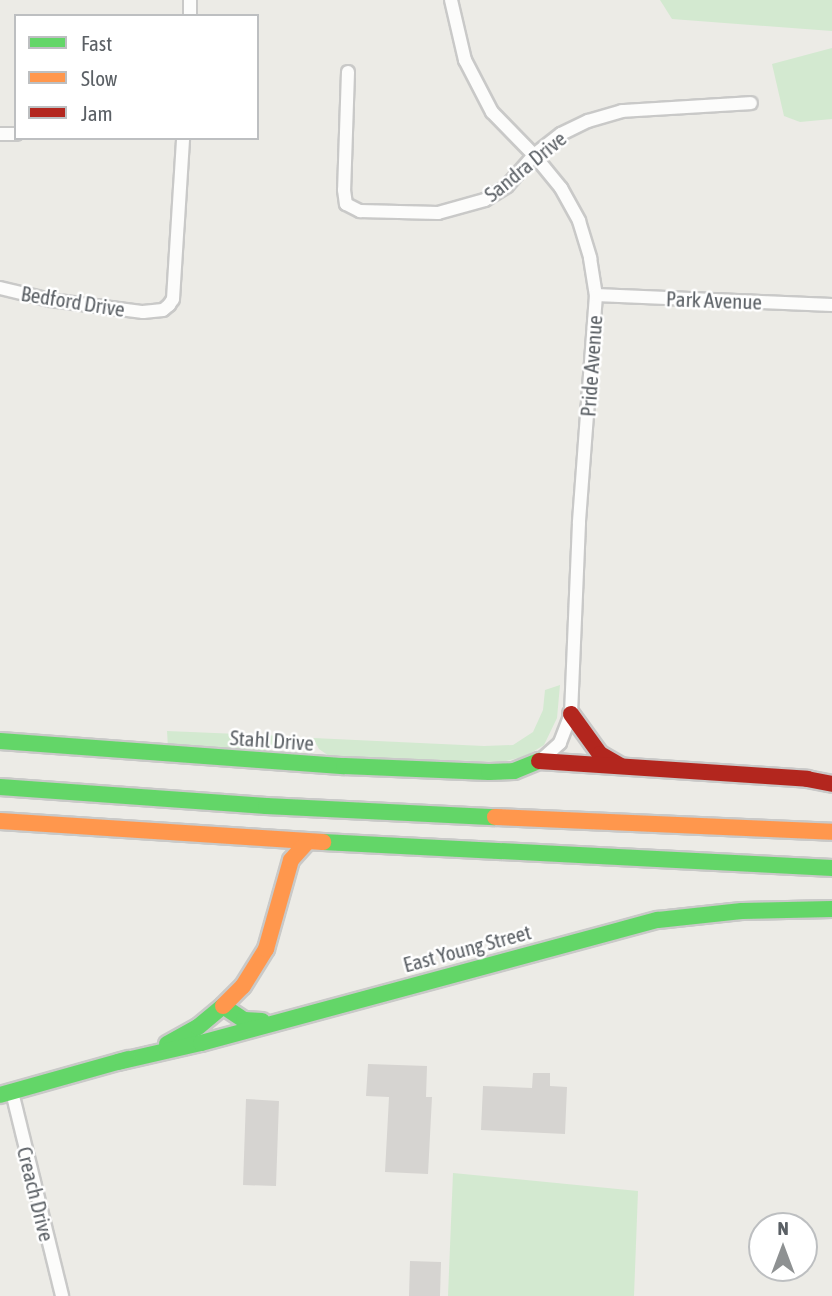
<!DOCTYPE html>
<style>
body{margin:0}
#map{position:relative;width:832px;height:1296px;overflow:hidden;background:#ecebe6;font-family:"Asap Condensed",sans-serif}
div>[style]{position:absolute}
.green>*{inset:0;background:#d3e9d0}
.building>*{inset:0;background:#d6d4d1}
.roads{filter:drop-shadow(2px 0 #c9c9c8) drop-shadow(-2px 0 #c9c9c8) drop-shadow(0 2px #c9c9c8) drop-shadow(0 -2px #c9c9c8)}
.street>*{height:12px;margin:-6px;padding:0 6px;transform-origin:6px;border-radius:6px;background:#fcfcfb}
.fast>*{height:16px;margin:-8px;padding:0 8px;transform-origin:8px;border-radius:8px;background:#63d668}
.slow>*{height:16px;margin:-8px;padding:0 8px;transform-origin:8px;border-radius:8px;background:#ff974d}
.jam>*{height:16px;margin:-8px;padding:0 8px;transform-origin:8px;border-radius:8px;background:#b3261e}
span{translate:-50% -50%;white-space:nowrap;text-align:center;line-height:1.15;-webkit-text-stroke:5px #fff;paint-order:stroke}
.street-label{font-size:21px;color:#5b6065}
.legend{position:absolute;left:14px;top:14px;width:245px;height:126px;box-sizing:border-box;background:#fff;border:2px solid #bdbfc1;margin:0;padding:9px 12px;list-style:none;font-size:21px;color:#5b6065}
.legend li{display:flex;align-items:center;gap:14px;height:35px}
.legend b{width:35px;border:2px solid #bdbfc1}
.north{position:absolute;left:748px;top:1212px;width:70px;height:70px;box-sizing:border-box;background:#fff;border:2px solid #bdbfc1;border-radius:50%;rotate:0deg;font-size:19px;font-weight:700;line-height:28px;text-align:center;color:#5b6065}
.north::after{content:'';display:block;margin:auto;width:24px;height:32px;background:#8e9192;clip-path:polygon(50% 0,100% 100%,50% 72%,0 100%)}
</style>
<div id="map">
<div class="green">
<i style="clip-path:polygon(660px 0,832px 0,832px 31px,672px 19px)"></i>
<i style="clip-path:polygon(832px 48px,832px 119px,800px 122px,784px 116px,772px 64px)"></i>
<i style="clip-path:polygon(560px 685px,557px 718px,544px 745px,526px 756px,502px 762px,329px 756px,319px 749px,313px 738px,484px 746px,513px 745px,533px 732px,543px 710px,545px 690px)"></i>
<i style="clip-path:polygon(167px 731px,283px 736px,278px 744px,268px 750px,168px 748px)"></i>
<i style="clip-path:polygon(453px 1173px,638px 1191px,634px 1296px,448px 1296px)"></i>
</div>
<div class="building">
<i style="clip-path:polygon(368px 1064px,427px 1066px,426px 1097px,432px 1097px,428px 1174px,385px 1172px,389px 1097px,366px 1096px)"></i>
<i style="clip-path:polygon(533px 1073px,550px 1073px,550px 1086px,567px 1087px,565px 1134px,481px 1130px,483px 1086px,532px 1088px)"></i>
<i style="clip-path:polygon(246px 1099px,279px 1101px,276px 1186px,243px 1185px)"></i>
<i style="clip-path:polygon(410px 1261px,441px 1262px,440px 1296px,409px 1296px)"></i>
</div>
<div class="roads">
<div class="street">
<i style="left:451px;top:0;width:62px;rotate:76.9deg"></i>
<i style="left:465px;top:60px;width:59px;rotate:62.6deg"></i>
<i style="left:492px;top:112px;width:60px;rotate:45.7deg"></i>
<i style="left:534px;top:155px;width:43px;rotate:50.7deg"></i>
<i style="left:561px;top:188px;width:38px;rotate:61deg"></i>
<i style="left:579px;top:221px;width:39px;rotate:73deg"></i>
<i style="left:590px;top:258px;width:37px;rotate:81deg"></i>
<i style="left:596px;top:295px;width:229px;rotate:94.3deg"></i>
<i style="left:579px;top:523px;width:191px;rotate:92.4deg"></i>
<i style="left:571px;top:714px;width:31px;rotate:111deg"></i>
<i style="left:560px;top:743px;width:27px;rotate:138deg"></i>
<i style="left:190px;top:16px;width:16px;rotate:-90deg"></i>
<i style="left:348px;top:72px;width:118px;rotate:91.9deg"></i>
<i style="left:344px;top:190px;width:14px;rotate:82deg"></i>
<i style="left:346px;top:204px;width:16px;rotate:27deg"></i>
<i style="left:360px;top:211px;width:78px;rotate:1.5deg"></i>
<i style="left:438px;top:213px;width:49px;rotate:-15.5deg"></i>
<i style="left:485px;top:200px;width:26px;rotate:-32deg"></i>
<i style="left:507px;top:186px;width:41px;rotate:-48.9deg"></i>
<i style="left:534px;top:155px;width:34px;rotate:-38deg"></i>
<i style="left:561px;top:134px;width:30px;rotate:-26deg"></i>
<i style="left:588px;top:121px;width:35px;rotate:-16deg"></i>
<i style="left:622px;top:111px;width:129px;rotate:-3.5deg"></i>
<i style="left:0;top:134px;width:16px"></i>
<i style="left:0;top:288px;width:51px;rotate:13.5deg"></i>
<i style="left:50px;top:300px;width:94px;rotate:7.4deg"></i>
<i style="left:143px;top:312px;width:20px;rotate:-6deg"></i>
<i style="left:163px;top:310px;width:8px;rotate:-40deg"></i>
<i style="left:169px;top:305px;width:7px;rotate:-56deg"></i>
<i style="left:173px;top:299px;width:161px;rotate:-86.4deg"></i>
<i style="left:596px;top:295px;width:236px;rotate:2.4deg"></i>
<i style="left:12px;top:1092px;width:210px;rotate:76.2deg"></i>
</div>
<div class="fast">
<i style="left:0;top:741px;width:345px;rotate:4.2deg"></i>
<i style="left:344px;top:766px;width:145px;rotate:2.4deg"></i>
<i style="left:489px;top:772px;width:25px;rotate:-2deg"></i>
<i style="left:514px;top:771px;width:27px;rotate:-22deg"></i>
<i style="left:0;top:787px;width:267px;rotate:4.1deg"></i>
<i style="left:266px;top:806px;width:229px;rotate:2.8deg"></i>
<i style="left:323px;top:842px;width:510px;rotate:2.92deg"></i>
<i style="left:167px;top:1044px;width:35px;rotate:-29deg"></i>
<i style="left:198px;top:1027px;width:33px;rotate:-40deg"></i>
<i style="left:223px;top:1006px;width:25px;rotate:34deg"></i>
<i style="left:244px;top:1020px;width:18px;rotate:3deg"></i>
<i style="left:118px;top:1062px;width:85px;rotate:-12.9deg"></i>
<i style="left:201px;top:1043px;width:473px;rotate:-15.1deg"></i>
<i style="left:658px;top:920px;width:84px;rotate:-6.1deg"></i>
<i style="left:742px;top:911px;width:90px;rotate:-1.3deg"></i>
<i style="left:0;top:1095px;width:133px;rotate:-15.7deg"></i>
</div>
<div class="slow">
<i style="left:495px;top:817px;width:337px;rotate:2.5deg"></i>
<i style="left:0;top:821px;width:324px;rotate:3.7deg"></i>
<i style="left:223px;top:1006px;width:28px;rotate:-45deg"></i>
<i style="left:243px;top:986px;width:44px;rotate:-58.1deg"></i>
<i style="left:266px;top:949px;width:92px;rotate:-74.3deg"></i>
<i style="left:291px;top:860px;width:25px;rotate:-48deg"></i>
</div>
<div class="jam">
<i style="left:571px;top:714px;width:49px;rotate:54.1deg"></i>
<i style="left:600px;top:754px;width:24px;rotate:30deg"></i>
<i style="left:539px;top:761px;width:269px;rotate:3.8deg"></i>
<i style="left:807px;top:779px;width:25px;rotate:11deg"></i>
</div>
</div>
<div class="street-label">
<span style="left:525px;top:166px;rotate:-39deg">Sandra Drive</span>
<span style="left:714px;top:300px;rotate:2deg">Park Avenue</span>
<span style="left:73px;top:301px;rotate:9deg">Bedford Drive</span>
<span style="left:591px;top:366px;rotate:-86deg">Pride Avenue</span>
<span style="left:272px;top:740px;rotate:4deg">Stahl Drive</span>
<span style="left:467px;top:948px;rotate:-15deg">East Young Street</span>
<span style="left:36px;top:1194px;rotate:76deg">Creach Drive</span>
</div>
<ul class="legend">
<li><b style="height:9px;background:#63d668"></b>Fast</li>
<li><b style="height:9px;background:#ff974d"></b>Slow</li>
<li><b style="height:9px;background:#b3261e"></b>Jam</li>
</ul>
<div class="north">N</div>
</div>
